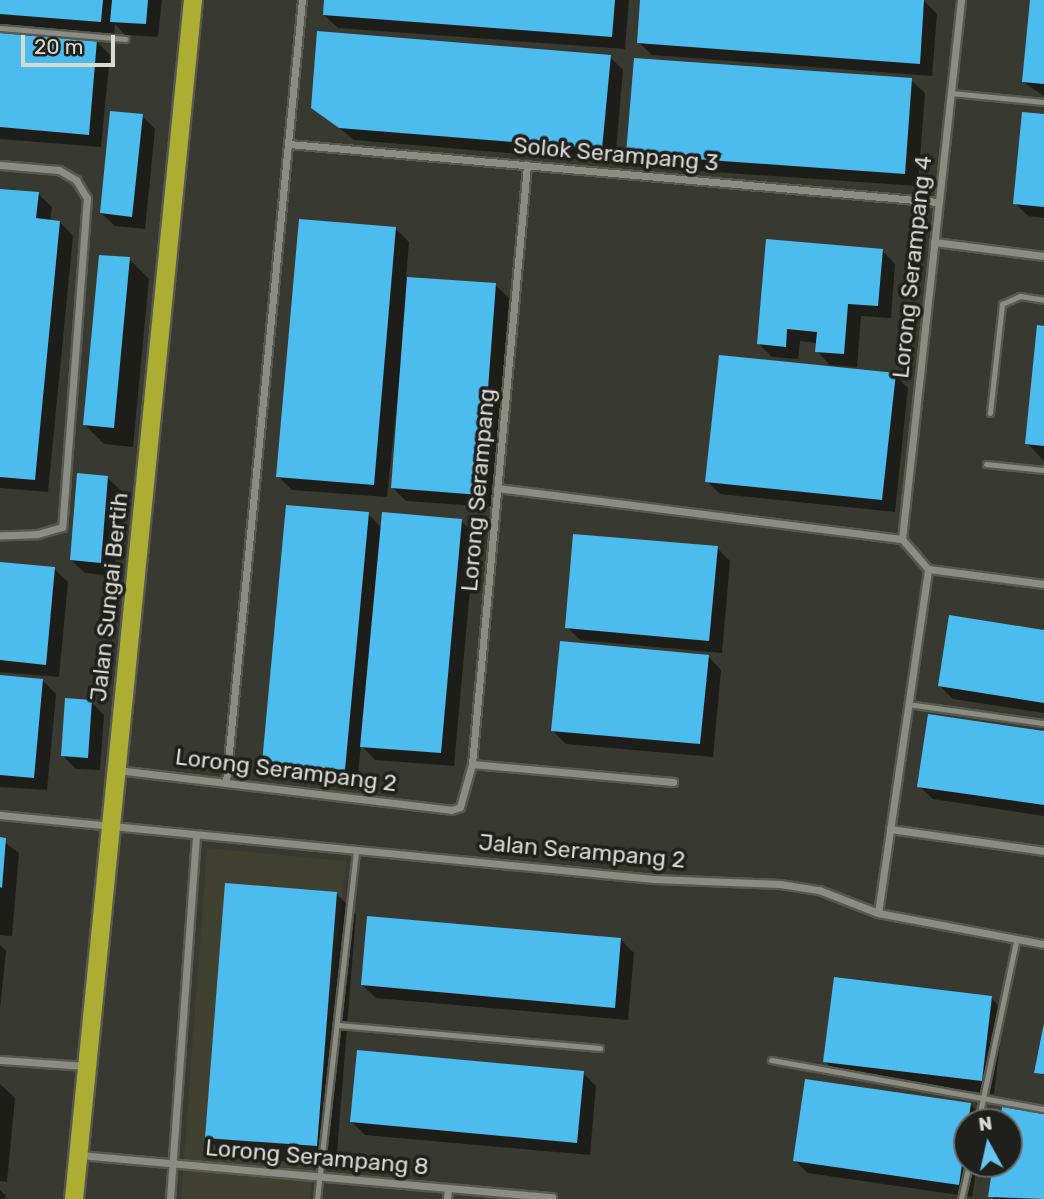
<!DOCTYPE html>
<style>
body{margin:0}
#map{position:relative;width:1044px;height:1199px;overflow:hidden;background:#383930;font-family:Rubik,sans-serif}
div>[style]{position:absolute}
.built>*{inset:0;background:#414132}
.shadow>*{inset:0;background:#0007}
.building>*{inset:0;background:#4cbcef}
.roads{filter:drop-shadow(2px 0 #575850) drop-shadow(-2px 0 #575850) drop-shadow(0 2px #575850) drop-shadow(0 -2px #575850)}
.service>*{height:5px;margin:-2.5px;padding:0 2.5px;transform-origin:2.5px;border-radius:2.5px;background:#8b8c82}
.minor>*{height:7px;margin:-3.5px;padding:0 3.5px;transform-origin:3.5px;border-radius:3.5px;background:#8b8c82}
.primary>*{height:18px;margin:-9px;padding:0 9px;transform-origin:9px;border-radius:9px;background:#adad34}
span{translate:-50% -50%;white-space:nowrap;text-align:center;line-height:1.15;-webkit-text-stroke:7px #1f201c;paint-order:stroke}
.street-label{font-size:23px;color:#d9dad4}
.north{position:absolute;left:953px;top:1108px;width:70px;height:70px;box-sizing:border-box;background:#1f201c;border:2px solid #696a66;border-radius:50%;rotate:352deg;font-size:19px;font-weight:700;line-height:28px;text-align:center;color:#d9dad4}
.north::after{content:'';display:block;margin:auto;width:24px;height:32px;background:#68c4f0;clip-path:polygon(50% 0,100% 100%,50% 72%,0 100%)}
.scale{position:absolute;left:21px;top:35px;width:94px;height:32px;box-sizing:border-box;border:4px solid #d9dad4;border-top:0;padding-left:9px;font-size:21px;line-height:24px;white-space:nowrap;color:#d9dad4;-webkit-text-stroke:5px #1f201c;paint-order:stroke}
</style>
<div id="map">
<div class="built">
<i style="clip-path:polygon(207px 848px,346px 861px,310px 1199px,181px 1199px)"></i>
</div>
<div class="shadow">
<i style="clip-path:polygon(0 0,162px 0,158px 37px,125px 35px,115px 24px,114px 35px,0 25px)"></i>
<i style="clip-path:polygon(326px 0,629px 0,625px 49px,338px 28px,324px 15px)"></i>
<i style="clip-path:polygon(642px 0,923px 0,937px 14px,932px 76px,652px 55px,638px 42px)"></i>
<i style="clip-path:polygon(1032px 0,1044px 0,1044px 96px,1023px 82px)"></i>
<i style="clip-path:polygon(0 33px,97px 42px,110px 55px,101px 147px,0 139px)"></i>
<i style="clip-path:polygon(610px 57px,623px 70px,615px 162px,354px 140px,313px 107px)"></i>
<i style="clip-path:polygon(911px 80px,925px 93px,918px 186px,641px 167px,628px 153px)"></i>
<i style="clip-path:polygon(142px 116px,155px 129px,145px 229px,115px 226px,101px 213px)"></i>
<i style="clip-path:polygon(1044px 116px,1044px 218px,1028px 216px,1015px 203px)"></i>
<i style="clip-path:polygon(0 191px,38px 194px,52px 207px,50px 221px,60px 222px,73px 236px,48px 492px,0 488px)"></i>
<i style="clip-path:polygon(396px 229px,409px 242px,406px 278px,495px 285px,509px 298px,493px 507px,406px 501px,393px 488px,406px 317px,387px 497px,292px 490px,278px 476px)"></i>
<i style="clip-path:polygon(882px 250px,895px 264px,891px 318px,861px 316px,857px 367px,830px 365px,817px 351px,818px 343px,800px 341px,798px 359px,772px 357px,759px 344px)"></i>
<i style="clip-path:polygon(129px 259px,149px 279px,133px 447px,104px 444px,85px 425px)"></i>
<i style="clip-path:polygon(1044px 328px,1044px 461px,1027px 443px)"></i>
<i style="clip-path:polygon(895px 375px,908px 388px,895px 512px,720px 494px,707px 481px)"></i>
<i style="clip-path:polygon(108px 478px,121px 491px,114px 576px,85px 573px,71px 560px)"></i>
<i style="clip-path:polygon(368px 514px,382px 528px,461px 521px,475px 534px,454px 766px,375px 760px,361px 745px,357px 783px,277px 776px,263px 762px)"></i>
<i style="clip-path:polygon(717px 548px,730px 561px,722px 653px,580px 640px,567px 627px)"></i>
<i style="clip-path:polygon(0 564px,54px 569px,68px 582px,59px 677px,0 672px)"></i>
<i style="clip-path:polygon(1044px 632px,1044px 713px,953px 699px,939px 685px)"></i>
<i style="clip-path:polygon(708px 656px,721px 670px,713px 757px,566px 744px,553px 731px)"></i>
<i style="clip-path:polygon(0 677px,43px 681px,56px 694px,47px 790px,0 787px)"></i>
<i style="clip-path:polygon(91px 702px,104px 715px,100px 770px,76px 769px,63px 756px)"></i>
<i style="clip-path:polygon(1044px 733px,1044px 816px,933px 799px,919px 786px)"></i>
<i style="clip-path:polygon(0 839px,19px 853px,12px 936px,0 935px)"></i>
<i style="clip-path:polygon(337px 894px,356px 914px,336px 1165px,226px 1157px,206px 1137px)"></i>
<i style="clip-path:polygon(620px 939px,634px 953px,628px 1020px,376px 998px,362px 985px)"></i>
<i style="clip-path:polygon(0 945px,6px 951px,0 1009px)"></i>
<i style="clip-path:polygon(991px 998px,1004px 1011px,994px 1094px,838px 1075px,825px 1061px)"></i>
<i style="clip-path:polygon(583px 1073px,596px 1086px,590px 1155px,365px 1135px,352px 1122px)"></i>
<i style="clip-path:polygon(0 1084px,15px 1098px,7px 1182px,0 1181px)"></i>
<i style="clip-path:polygon(971px 1105px,984px 1118px,983px 1122px,967px 1122px,967px 1164px,977px 1164px,972px 1197px,808px 1173px,794px 1160px)"></i>
<i style="clip-path:polygon(1044px 1116px,1044px 1199px,993px 1199px,995px 1164px,1009px 1164px,1009px 1122px,1002px 1122px)"></i>
<i style="clip-path:polygon(0 1190px,6px 1196px,5px 1199px,0 1199px)"></i>
</div>
<div class="building">
<i style="clip-path:polygon(0 0,103px 0,101px 22px,0 14px)"></i>
<i style="clip-path:polygon(112px 0,148px 0,146px 24px,110px 22px)"></i>
<i style="clip-path:polygon(324px 0,615px 0,612px 37px,323px 15px)"></i>
<i style="clip-path:polygon(640px 0,924px 0,920px 64px,637px 43px)"></i>
<i style="clip-path:polygon(1030px 0,1044px 0,1044px 84px,1022px 82px)"></i>
<i style="clip-path:polygon(317px 31px,611px 55px,602px 149px,339px 128px,311px 108px)"></i>
<i style="clip-path:polygon(0 32px,97px 40px,89px 135px,0 127px)"></i>
<i style="clip-path:polygon(634px 58px,912px 78px,905px 174px,626px 154px)"></i>
<i style="clip-path:polygon(110px 111px,143px 114px,132px 217px,100px 213px)"></i>
<i style="clip-path:polygon(1022px 112px,1044px 114px,1044px 207px,1013px 204px)"></i>
<i style="clip-path:polygon(0 189px,39px 192px,36px 218px,60px 221px,35px 480px,0 477px)"></i>
<i style="clip-path:polygon(299px 219px,396px 227px,374px 485px,276px 477px)"></i>
<i style="clip-path:polygon(766px 239px,883px 249px,878px 306px,848px 304px,844px 354px,815px 352px,817px 332px,787px 329px,786px 347px,757px 344px)"></i>
<i style="clip-path:polygon(99px 255px,130px 257px,114px 428px,83px 425px)"></i>
<i style="clip-path:polygon(407px 277px,496px 283px,480px 495px,391px 488px)"></i>
<i style="clip-path:polygon(1037px 325px,1044px 326px,1044px 446px,1025px 444px)"></i>
<i style="clip-path:polygon(719px 355px,896px 373px,882px 500px,705px 482px)"></i>
<i style="clip-path:polygon(77px 473px,108px 476px,101px 563px,70px 560px)"></i>
<i style="clip-path:polygon(286px 505px,369px 512px,345px 770px,262px 763px)"></i>
<i style="clip-path:polygon(382px 512px,462px 519px,441px 753px,360px 747px)"></i>
<i style="clip-path:polygon(573px 534px,718px 546px,709px 641px,565px 628px)"></i>
<i style="clip-path:polygon(0 562px,55px 567px,46px 665px,0 660px)"></i>
<i style="clip-path:polygon(949px 615px,1044px 630px,1044px 703px,938px 686px)"></i>
<i style="clip-path:polygon(560px 641px,709px 655px,700px 744px,551px 731px)"></i>
<i style="clip-path:polygon(0 675px,43px 679px,34px 778px,0 775px)"></i>
<i style="clip-path:polygon(65px 698px,92px 700px,88px 758px,61px 756px)"></i>
<i style="clip-path:polygon(928px 714px,1044px 731px,1044px 805px,917px 787px)"></i>
<i style="clip-path:polygon(0 837px,6px 838px,2px 888px,0 887px)"></i>
<i style="clip-path:polygon(225px 883px,337px 892px,317px 1146px,205px 1138px)"></i>
<i style="clip-path:polygon(367px 916px,621px 938px,615px 1008px,361px 985px)"></i>
<i style="clip-path:polygon(834px 977px,992px 996px,982px 1081px,823px 1062px)"></i>
<i style="clip-path:polygon(1044px 1023px,1044px 1074px,1034px 1073px)"></i>
<i style="clip-path:polygon(357px 1050px,584px 1071px,577px 1143px,350px 1122px)"></i>
<i style="clip-path:polygon(805px 1079px,971px 1103px,959px 1185px,793px 1161px)"></i>
<i style="clip-path:polygon(1002px 1107px,1044px 1114px,1044px 1199px,988px 1197px,993px 1164px,1009px 1164px,1009px 1122px,1000px 1122px)"></i>
</div>
<div class="roads">
<div class="service">
<i style="left:0;top:28px;width:126px;rotate:5deg"></i>
<i style="left:951px;top:93px;width:93px;rotate:5.5deg"></i>
<i style="left:990px;top:413px;width:110px;rotate:-83.7deg"></i>
<i style="left:1002px;top:304px;width:20px;rotate:-24deg"></i>
<i style="left:1020px;top:296px;width:24px;rotate:9deg"></i>
<i style="left:986px;top:464px;width:58px;rotate:5.9deg"></i>
<i style="left:908px;top:704px;width:137px;rotate:8deg"></i>
<i style="left:338px;top:1025px;width:263px;rotate:5deg"></i>
<i style="left:771px;top:1060px;width:277px;rotate:10.2deg"></i>
<i style="left:978px;top:1122px;width:185px;rotate:-78.1deg"></i>
<i style="left:317px;top:1199px;width:351px;rotate:-83.6deg"></i>
<i style="left:961px;top:1199px;width:36px;rotate:-77deg"></i>
</div>
<div class="minor">
<i style="left:289px;top:144px;width:652px;rotate:5.11deg"></i>
<i style="left:0;top:165px;width:59px;rotate:4.8deg"></i>
<i style="left:59px;top:170px;width:20px;rotate:30deg"></i>
<i style="left:76px;top:180px;width:21px;rotate:59deg"></i>
<i style="left:87px;top:198px;width:330px;rotate:94.3deg"></i>
<i style="left:62px;top:527px;width:26px;rotate:164deg"></i>
<i style="left:37px;top:534px;width:37px;rotate:178deg"></i>
<i style="left:934px;top:242px;width:111px;rotate:7.3deg"></i>
<i style="left:497px;top:488px;width:408px;rotate:7.2deg"></i>
<i style="left:902px;top:539px;width:542px;rotate:-83.75deg"></i>
<i style="left:902px;top:539px;width:40px;rotate:49deg"></i>
<i style="left:928px;top:569px;width:117px;rotate:7.4deg"></i>
<i style="left:472px;top:764px;width:202px;rotate:5.1deg"></i>
<i style="left:117px;top:770px;width:336px;rotate:6.8deg"></i>
<i style="left:451px;top:810px;width:9px;rotate:-18deg"></i>
<i style="left:460px;top:807px;width:45px;rotate:-74.4deg"></i>
<i style="left:472px;top:764px;width:602px;rotate:-84.75deg"></i>
<i style="left:226px;top:782px;width:786px;rotate:-84.45deg"></i>
<i style="left:0;top:815px;width:657px;rotate:5.59deg"></i>
<i style="left:654px;top:879px;width:126px;rotate:2.3deg"></i>
<i style="left:780px;top:884px;width:39px;rotate:9deg"></i>
<i style="left:819px;top:890px;width:63px;rotate:21.3deg"></i>
<i style="left:878px;top:913px;width:169px;rotate:10.6deg"></i>
<i style="left:890px;top:829px;width:156px;rotate:8.1deg"></i>
<i style="left:878px;top:913px;width:348px;rotate:-81.7deg"></i>
<i style="left:0;top:1060px;width:86px;rotate:4deg"></i>
<i style="left:79px;top:1155px;width:475px;rotate:5.1deg"></i>
<i style="left:170px;top:1199px;width:365px;rotate:-85.9deg"></i>
<i style="left:447px;top:1199px;width:11px;rotate:-85deg"></i>
</div>
<div class="primary">
<i style="left:74px;top:1199px;width:1205px;rotate:-84.33deg"></i>
</div>
</div>
<div class="street-label">
<span style="left:616px;top:154px;rotate:5deg">Solok Serampang 3</span>
<span style="left:912px;top:267px;rotate:-84deg">Lorong Serampang 4</span>
<span style="left:478px;top:490px;rotate:-85deg">Lorong Serampang</span>
<span style="left:109px;top:597px;rotate:-84deg">Jalan Sungai Bertih</span>
<span style="left:286px;top:770px;rotate:7deg">Lorong Serampang 2</span>
<span style="left:582px;top:851px;rotate:5deg">Jalan Serampang 2</span>
<span style="left:317px;top:1157px;rotate:5deg">Lorong Serampang 8</span>
</div>
<div class="north">N</div>
<div class="scale">20 m</div>
</div>
